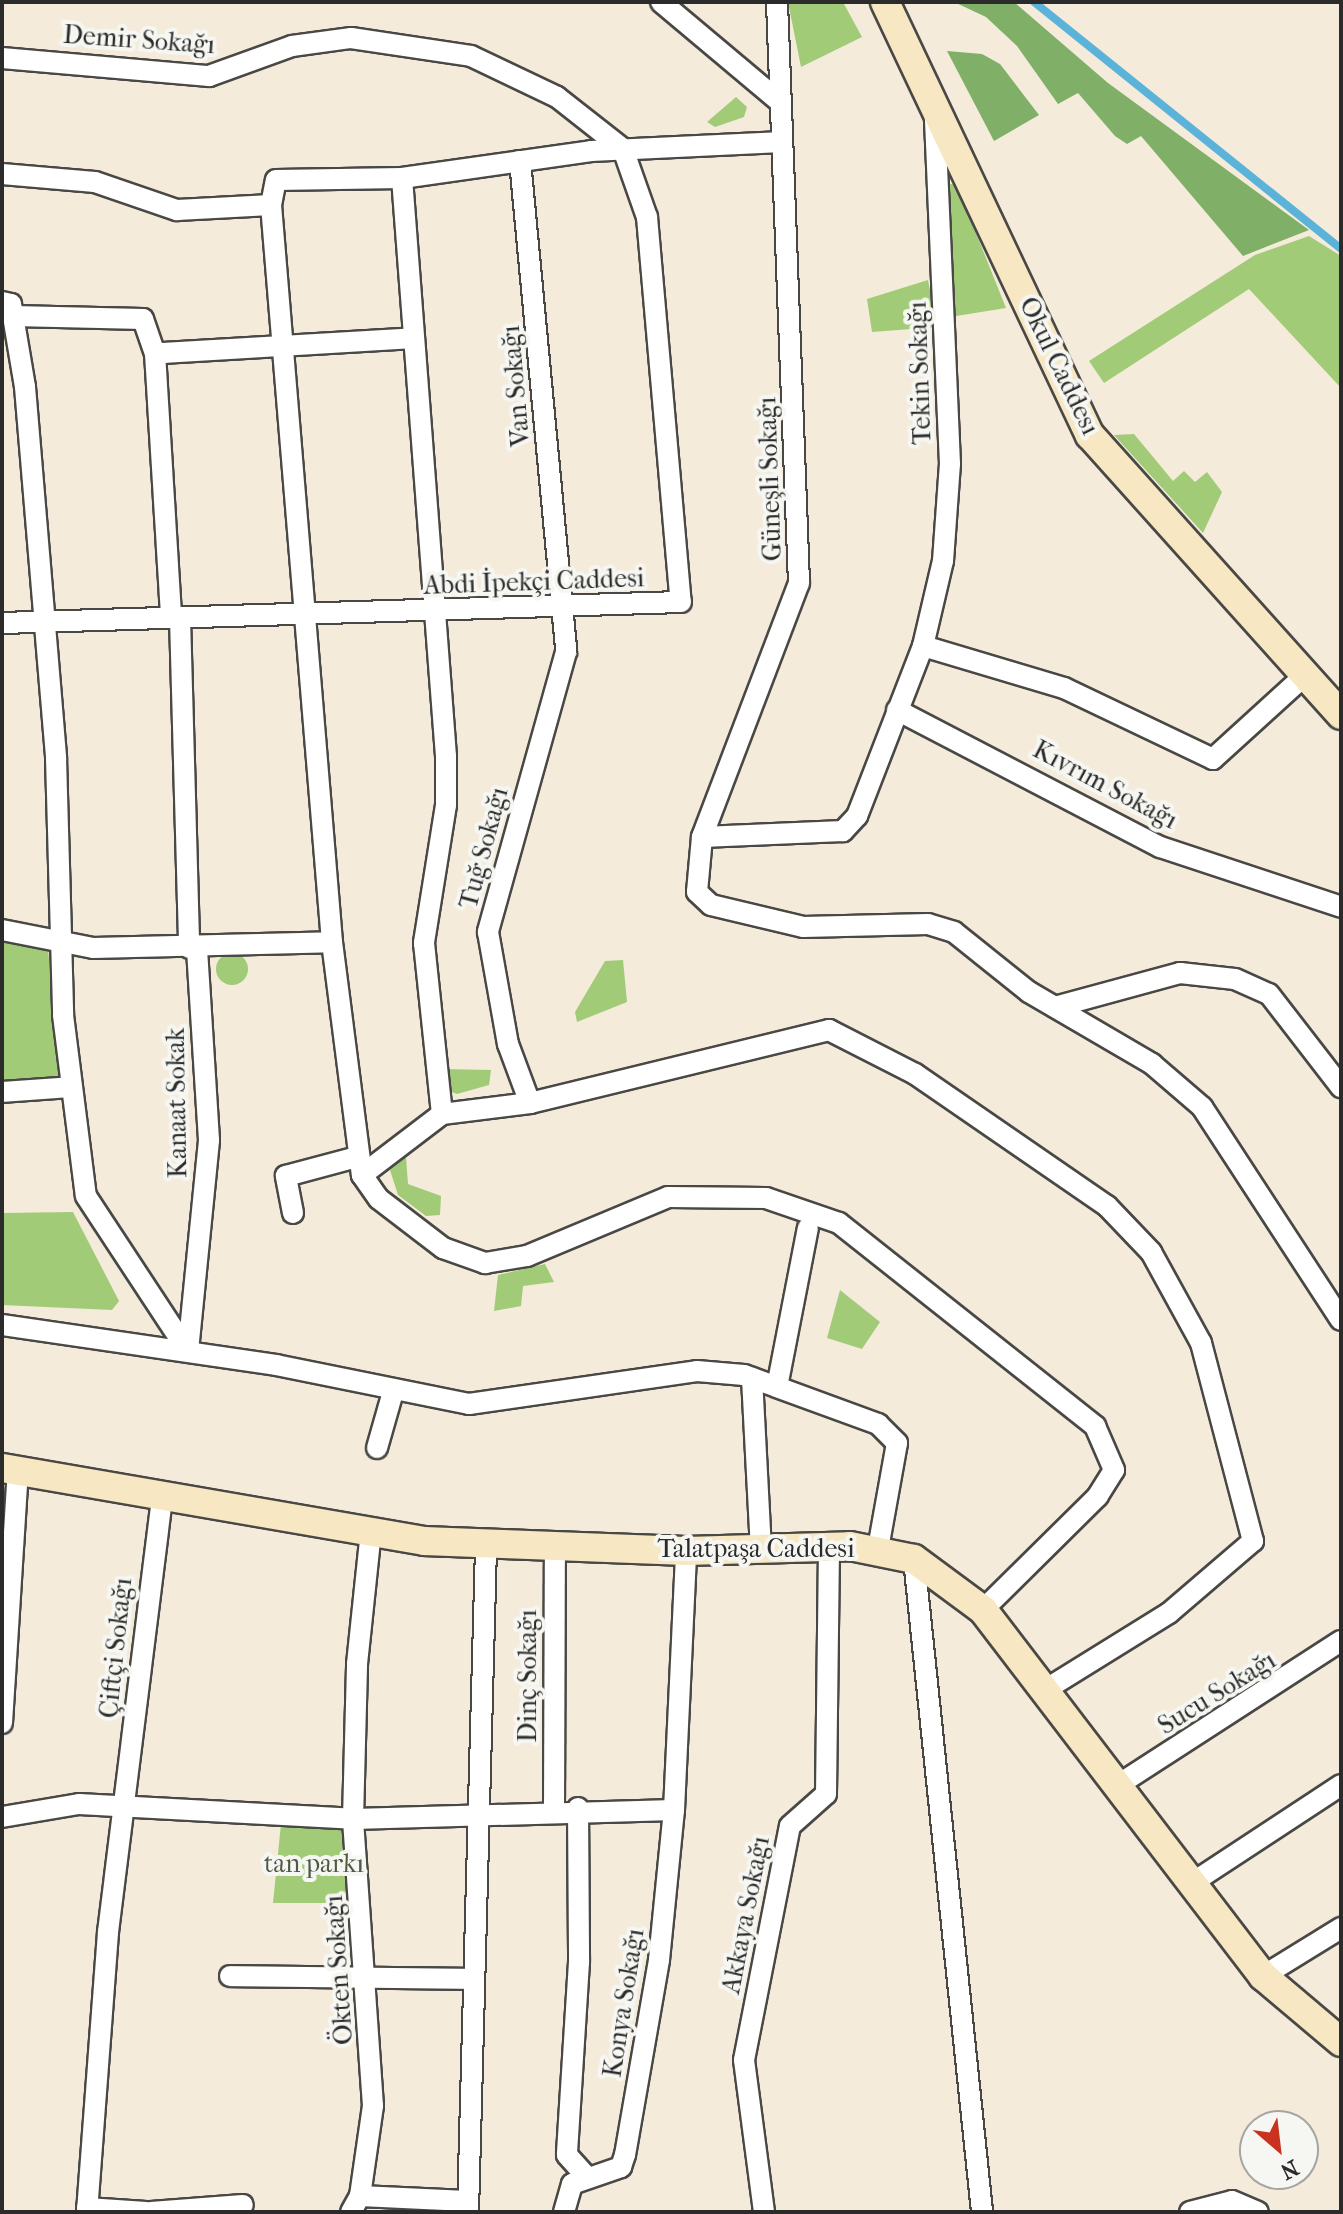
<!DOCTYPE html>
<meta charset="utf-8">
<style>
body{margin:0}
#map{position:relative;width:1343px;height:2214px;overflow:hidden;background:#f4ebdb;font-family:"IM FELL French Canon",serif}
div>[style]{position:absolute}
.green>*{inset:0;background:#a1cb77}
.round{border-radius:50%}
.forest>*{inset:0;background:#80af68}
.stream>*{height:8px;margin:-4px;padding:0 4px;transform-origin:4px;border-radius:4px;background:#5cb3d9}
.roads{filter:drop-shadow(2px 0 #494845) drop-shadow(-2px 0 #494845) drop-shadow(0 2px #494845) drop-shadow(0 -2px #494845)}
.minor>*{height:20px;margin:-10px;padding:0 10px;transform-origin:10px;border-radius:10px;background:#fff}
.secondary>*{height:28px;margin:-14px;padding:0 14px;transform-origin:14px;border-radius:14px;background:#f7e8c3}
span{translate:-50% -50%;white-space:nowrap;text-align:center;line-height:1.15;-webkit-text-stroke:8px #f6f6f2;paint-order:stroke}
.street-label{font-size:26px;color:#2b2b2b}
.park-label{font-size:26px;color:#4e5b42}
.frame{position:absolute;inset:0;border:4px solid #2b2b2b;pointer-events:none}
.north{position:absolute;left:1239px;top:2110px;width:80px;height:80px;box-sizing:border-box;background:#f6f6f2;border:2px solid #a5a5a2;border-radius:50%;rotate:152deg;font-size:22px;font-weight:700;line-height:32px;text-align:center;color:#2b2b2b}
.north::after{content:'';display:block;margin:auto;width:28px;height:36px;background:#c8321e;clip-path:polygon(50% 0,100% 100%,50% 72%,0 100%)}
</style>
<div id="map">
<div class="green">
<i style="clip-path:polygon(788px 2px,843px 2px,862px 37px,801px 67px)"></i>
<i style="clip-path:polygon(736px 97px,747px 107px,744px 117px,715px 127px,707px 122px)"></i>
<i style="clip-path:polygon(956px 183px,1006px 308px,950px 317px,947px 185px)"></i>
<i style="clip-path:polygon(1309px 236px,1341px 256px,1341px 388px,1249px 289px,1104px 383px,1089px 361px,1255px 255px)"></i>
<i style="clip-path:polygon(928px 280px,937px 327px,872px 332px,867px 299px)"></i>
<i style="clip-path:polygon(1134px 434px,1173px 481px,1184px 471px,1195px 482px,1207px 472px,1222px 492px,1203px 533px,1114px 435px)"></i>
<i style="clip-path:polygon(2px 941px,48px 948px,59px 1081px,2px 1083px)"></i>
<i class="round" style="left:216px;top:953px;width:32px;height:32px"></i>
<i style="clip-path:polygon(623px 960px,627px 1002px,577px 1022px,575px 1012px,605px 961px)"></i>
<i style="clip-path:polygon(443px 1069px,491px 1070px,489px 1085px,457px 1094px,446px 1090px)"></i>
<i style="clip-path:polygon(406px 1157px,408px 1184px,441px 1196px,440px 1215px,426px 1216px,398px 1195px,390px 1170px)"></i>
<i style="clip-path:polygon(73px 1212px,119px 1301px,112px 1310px,2px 1305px,2px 1213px)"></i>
<i style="clip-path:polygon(545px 1264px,554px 1282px,523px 1286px,521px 1306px,494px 1311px,498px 1275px)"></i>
<i style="clip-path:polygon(840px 1290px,880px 1322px,862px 1349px,827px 1338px)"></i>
<i style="clip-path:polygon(281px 1824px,347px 1825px,354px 1903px,273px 1903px)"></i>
</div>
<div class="forest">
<i style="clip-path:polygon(954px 2px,1014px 2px,1108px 83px,1309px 230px,1243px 256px,1141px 136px,1127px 144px,1115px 136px,1078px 93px,1058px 104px,1017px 46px,986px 17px)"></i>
<i style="clip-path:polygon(947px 51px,982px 54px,1000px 64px,1039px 115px,994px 141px)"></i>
</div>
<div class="stream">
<i style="left:1034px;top:2px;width:394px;rotate:38.8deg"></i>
</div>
<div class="roads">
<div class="minor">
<i style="left:661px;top:2px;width:155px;rotate:40deg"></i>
<i style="left:2px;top:58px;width:208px;rotate:5deg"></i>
<i style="left:209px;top:76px;width:88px;rotate:-19.9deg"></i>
<i style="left:292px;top:46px;width:60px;rotate:-7.7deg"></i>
<i style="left:351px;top:38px;width:121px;rotate:8.5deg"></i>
<i style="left:471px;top:56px;width:95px;rotate:25.5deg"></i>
<i style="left:557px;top:97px;width:84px;rotate:38.2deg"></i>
<i style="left:623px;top:149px;width:72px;rotate:70.6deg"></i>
<i style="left:647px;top:217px;width:386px;rotate:85deg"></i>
<i style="left:681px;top:602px;width:679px;rotate:178.23deg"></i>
<i style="left:520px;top:161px;width:493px;rotate:84.6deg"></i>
<i style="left:566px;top:652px;width:291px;rotate:105.6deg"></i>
<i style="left:488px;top:932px;width:114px;rotate:79.9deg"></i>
<i style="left:508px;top:1044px;width:63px;rotate:69.6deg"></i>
<i style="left:2px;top:174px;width:93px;rotate:4.9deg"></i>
<i style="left:95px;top:182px;width:87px;rotate:18.9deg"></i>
<i style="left:177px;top:210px;width:94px;rotate:-3deg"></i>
<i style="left:402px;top:178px;width:580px;rotate:85.65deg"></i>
<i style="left:446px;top:756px;width:49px;rotate:90deg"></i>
<i style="left:446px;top:805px;width:140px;rotate:99.1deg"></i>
<i style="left:424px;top:943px;width:172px;rotate:84deg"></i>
<i style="left:2px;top:302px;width:9px;rotate:13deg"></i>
<i style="left:11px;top:304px;width:84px;rotate:80.4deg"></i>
<i style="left:25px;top:387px;width:372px;rotate:85.2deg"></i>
<i style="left:56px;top:758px;width:257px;rotate:88.4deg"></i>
<i style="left:63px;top:1015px;width:182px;rotate:82.8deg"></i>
<i style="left:86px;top:1196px;width:186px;rotate:56.7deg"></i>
<i style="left:13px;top:316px;width:130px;rotate:1.3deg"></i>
<i style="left:143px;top:319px;width:36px;rotate:71deg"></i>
<i style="left:155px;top:353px;width:9px"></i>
<i style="left:164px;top:353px;width:249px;rotate:-3.4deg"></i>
<i style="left:155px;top:353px;width:265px;rotate:86.5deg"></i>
<i style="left:180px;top:618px;width:330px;rotate:88.4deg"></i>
<i style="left:923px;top:646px;width:87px;rotate:-76.8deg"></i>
<i style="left:943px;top:561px;width:97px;rotate:-85.9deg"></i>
<i style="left:950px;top:464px;width:348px;rotate:-92.5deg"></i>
<i style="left:1303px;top:677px;width:122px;rotate:137.7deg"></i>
<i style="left:1213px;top:759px;width:165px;rotate:-154.5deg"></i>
<i style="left:1064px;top:688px;width:147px;rotate:-163.4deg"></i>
<i style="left:923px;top:646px;width:182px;rotate:111.2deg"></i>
<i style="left:857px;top:816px;width:21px;rotate:133deg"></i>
<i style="left:843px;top:831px;width:141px;rotate:177.6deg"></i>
<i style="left:702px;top:837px;width:55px;rotate:95.2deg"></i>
<i style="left:697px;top:892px;width:19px;rotate:43deg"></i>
<i style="left:711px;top:905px;width:95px;rotate:13.4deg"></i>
<i style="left:803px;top:927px;width:125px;rotate:-1.4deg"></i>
<i style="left:928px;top:924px;width:27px;rotate:17deg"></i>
<i style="left:954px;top:932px;width:96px;rotate:38.7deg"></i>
<i style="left:1029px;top:992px;width:143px;rotate:30.3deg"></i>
<i style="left:1152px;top:1064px;width:66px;rotate:40.7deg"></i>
<i style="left:1202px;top:1107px;width:254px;rotate:56.9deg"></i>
<i style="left:897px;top:710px;width:297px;rotate:27.5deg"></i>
<i style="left:1160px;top:847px;width:191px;rotate:18.3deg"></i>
<i style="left:702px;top:837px;width:272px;rotate:-69.1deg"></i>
<i style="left:799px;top:583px;width:581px;rotate:-92.17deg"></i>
<i style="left:2px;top:930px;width:93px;rotate:11.2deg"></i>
<i style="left:93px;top:948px;width:239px;rotate:-1.4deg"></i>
<i style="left:332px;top:942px;width:235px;rotate:82.7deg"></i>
<i style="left:362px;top:1175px;width:29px;rotate:55deg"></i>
<i style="left:379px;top:1199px;width:81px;rotate:37.4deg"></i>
<i style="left:443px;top:1248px;width:45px;rotate:19.7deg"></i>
<i style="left:485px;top:1263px;width:43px;rotate:-9.5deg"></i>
<i style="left:527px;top:1256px;width:153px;rotate:-22.7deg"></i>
<i style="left:668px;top:1197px;width:98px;rotate:0.6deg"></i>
<i style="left:766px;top:1198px;width:77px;rotate:18.9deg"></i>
<i style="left:839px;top:1223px;width:327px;rotate:38.4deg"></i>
<i style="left:1095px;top:1426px;width:48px;rotate:66.6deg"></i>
<i style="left:1114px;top:1470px;width:31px;rotate:122deg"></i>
<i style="left:1098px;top:1496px;width:162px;rotate:135.3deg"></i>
<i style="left:332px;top:942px;width:740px;rotate:-94.73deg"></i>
<i style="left:271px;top:205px;width:25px;rotate:-79deg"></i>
<i style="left:276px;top:180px;width:126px;rotate:-0.9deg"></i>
<i style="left:402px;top:178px;width:191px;rotate:-8.1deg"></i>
<i style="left:591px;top:151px;width:189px;rotate:-2.7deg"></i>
<i style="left:1055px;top:1007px;width:130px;rotate:-15.2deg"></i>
<i style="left:1180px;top:973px;width:55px;rotate:6.2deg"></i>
<i style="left:1235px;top:979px;width:37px;rotate:24deg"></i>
<i style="left:1269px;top:994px;width:118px;rotate:52.3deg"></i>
<i style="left:2px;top:1092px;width:69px;rotate:-4.1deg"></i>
<i style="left:362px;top:1175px;width:101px;rotate:-37.3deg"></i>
<i style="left:442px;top:1114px;width:89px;rotate:-7.1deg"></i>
<i style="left:530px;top:1103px;width:308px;rotate:-13.7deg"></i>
<i style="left:829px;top:1030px;width:97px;rotate:27.1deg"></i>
<i style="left:915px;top:1074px;width:233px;rotate:34.5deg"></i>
<i style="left:1107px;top:1206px;width:64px;rotate:46.3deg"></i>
<i style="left:1151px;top:1252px;width:104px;rotate:61.2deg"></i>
<i style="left:1201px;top:1343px;width:205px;rotate:75.3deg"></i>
<i style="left:1253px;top:1541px;width:111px;rotate:139.4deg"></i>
<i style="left:1169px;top:1613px;width:148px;rotate:148.2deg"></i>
<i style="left:293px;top:1213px;width:38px;rotate:-101deg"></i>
<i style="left:286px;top:1176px;width:73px;rotate:-15deg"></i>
<i style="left:2px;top:1325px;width:277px;rotate:8.3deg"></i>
<i style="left:276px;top:1365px;width:197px;rotate:11.4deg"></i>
<i style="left:469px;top:1404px;width:230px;rotate:-8.2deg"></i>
<i style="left:697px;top:1371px;width:47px;rotate:4.9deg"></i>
<i style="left:744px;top:1375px;width:143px;rotate:20.1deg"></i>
<i style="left:878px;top:1424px;width:27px;rotate:45deg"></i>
<i style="left:897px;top:1443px;width:108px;rotate:100.2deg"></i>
<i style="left:188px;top:1351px;width:212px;rotate:-84.3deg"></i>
<i style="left:209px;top:1140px;width:192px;rotate:-93.6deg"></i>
<i style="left:752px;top:1378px;width:171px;rotate:87deg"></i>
<i style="left:777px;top:1387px;width:162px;rotate:-79deg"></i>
<i style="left:377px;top:1448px;width:58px;rotate:-74.1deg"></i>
<i style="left:914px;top:1559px;width:657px;rotate:84.05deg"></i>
<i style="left:2px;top:1723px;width:253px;rotate:-86.4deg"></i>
<i style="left:1118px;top:1785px;width:265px;rotate:-32.9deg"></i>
<i style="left:554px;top:1807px;width:262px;rotate:-89.8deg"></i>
<i style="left:578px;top:1808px;width:154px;rotate:89.6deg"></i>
<i style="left:579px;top:1962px;width:193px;rotate:93.6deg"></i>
<i style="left:567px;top:2155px;width:28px;rotate:48deg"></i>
<i style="left:2px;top:1817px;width:78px;rotate:-9.6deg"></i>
<i style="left:79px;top:1804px;width:274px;rotate:3.1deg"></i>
<i style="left:353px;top:1819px;width:321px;rotate:-1.6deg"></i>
<i style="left:674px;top:1810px;width:259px;rotate:-87.3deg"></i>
<i style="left:1195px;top:1881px;width:175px;rotate:-33.3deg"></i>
<i style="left:230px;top:1976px;width:241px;rotate:0.7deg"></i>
<i style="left:1263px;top:1976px;width:92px;rotate:-31.6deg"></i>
<i style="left:360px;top:2196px;width:107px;rotate:2.7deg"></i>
<i style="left:87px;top:2208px;width:59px;rotate:3.9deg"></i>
<i style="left:87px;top:2212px;width:281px;rotate:-85.7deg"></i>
<i style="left:108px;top:1932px;width:439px;rotate:-82.9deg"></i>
<i style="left:151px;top:2212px;width:92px;rotate:-4.4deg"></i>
<i style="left:351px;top:2212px;width:18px;rotate:-61deg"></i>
<i style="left:360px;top:2196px;width:91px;rotate:-81.8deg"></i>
<i style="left:373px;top:2106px;width:288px;rotate:-94deg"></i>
<i style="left:353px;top:1819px;width:155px;rotate:-88.5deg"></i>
<i style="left:357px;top:1664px;width:134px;rotate:-84deg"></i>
<i style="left:468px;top:2212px;width:667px;rotate:-88.45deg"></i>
<i style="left:564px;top:2212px;width:29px;rotate:-74deg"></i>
<i style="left:572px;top:2184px;width:52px;rotate:-19.1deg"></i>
<i style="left:621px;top:2167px;width:13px;rotate:-72deg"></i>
<i style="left:625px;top:2155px;width:198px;rotate:-80.1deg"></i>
<i style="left:659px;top:1960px;width:151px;rotate:-84.3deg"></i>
<i style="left:764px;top:2212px;width:153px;rotate:-97.5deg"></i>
<i style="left:744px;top:2060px;width:238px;rotate:-78.9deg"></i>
<i style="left:790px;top:1826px;width:48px;rotate:-41.6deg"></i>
<i style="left:826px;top:1794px;width:247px;rotate:-89.3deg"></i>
<i style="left:1190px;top:2212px;width:43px;rotate:-14.7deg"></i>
<i style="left:1232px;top:2201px;width:28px;rotate:23deg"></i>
</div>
<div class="secondary">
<i style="left:885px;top:2px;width:479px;rotate:64.7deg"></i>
<i style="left:1090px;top:435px;width:376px;rotate:48.1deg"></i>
<i style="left:2px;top:1468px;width:428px;rotate:9.8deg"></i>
<i style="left:424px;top:1541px;width:262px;rotate:2.2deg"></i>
<i style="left:686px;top:1551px;width:164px;rotate:-1.7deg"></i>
<i style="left:850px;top:1546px;width:65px;rotate:11.5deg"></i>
<i style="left:914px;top:1559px;width:86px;rotate:36.5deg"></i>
<i style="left:983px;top:1610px;width:461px;rotate:52.6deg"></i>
<i style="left:1263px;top:1976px;width:102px;rotate:40.2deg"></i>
</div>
</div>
<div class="street-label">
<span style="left:139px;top:40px;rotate:4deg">Demir Sokağı</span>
<span style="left:1059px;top:366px;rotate:64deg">Okul Caddesı</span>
<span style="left:920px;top:373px;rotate:-92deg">Tekin Sokağı</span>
<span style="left:516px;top:386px;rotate:-95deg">Van Sokağı</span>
<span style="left:770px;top:479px;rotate:-92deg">Güneşli Sokağı</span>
<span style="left:534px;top:582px;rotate:-2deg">Abdi İpekçi Caddesi</span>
<span style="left:1105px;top:785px;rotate:28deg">Kıvrım Sokağı</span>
<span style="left:484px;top:848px;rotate:-75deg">Tuğ Sokağı</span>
<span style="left:177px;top:1103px;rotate:-91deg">Kanaat Sokak</span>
<span style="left:756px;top:1549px">Talatpaşa Caddesi</span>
<span style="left:116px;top:1648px;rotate:-84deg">Çiftçi Sokağı</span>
<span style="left:528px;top:1676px;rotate:-90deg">Dinç Sokağı</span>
<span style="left:1217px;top:1693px;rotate:-32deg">Sucu Sokağı</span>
<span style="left:746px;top:1915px;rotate:-79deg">Akkaya Sokağı</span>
<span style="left:339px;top:1970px;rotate:-94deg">Ökten Sokağı</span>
<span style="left:624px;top:2003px;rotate:-81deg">Konya Sokağı</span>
</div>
<div class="park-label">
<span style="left:314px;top:1864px">tan parkı</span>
</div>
<div class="frame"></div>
<div class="north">N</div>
</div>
